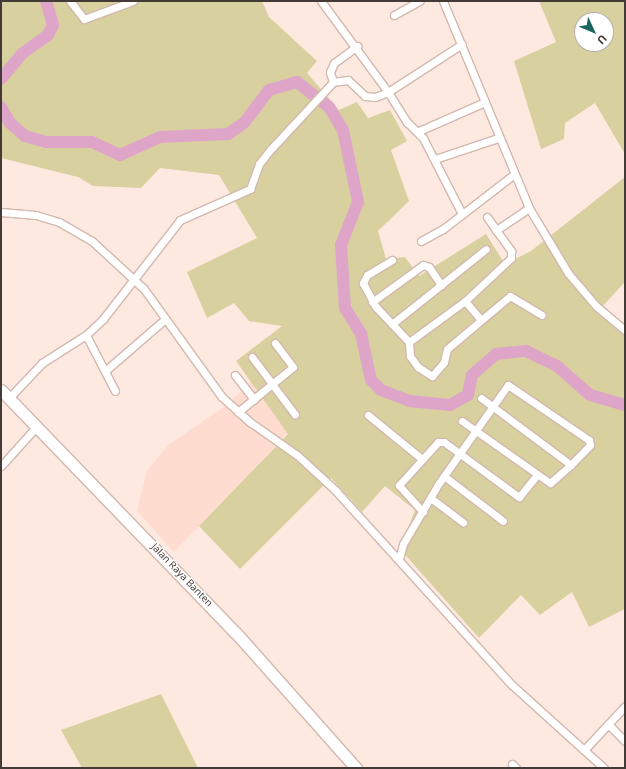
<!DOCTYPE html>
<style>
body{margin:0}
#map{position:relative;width:626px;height:769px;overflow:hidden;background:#fee9e1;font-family:"Open Sans",sans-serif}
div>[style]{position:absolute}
.built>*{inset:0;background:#ffdccf}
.green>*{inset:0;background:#d8d09e}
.river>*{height:12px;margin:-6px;padding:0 6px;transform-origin:6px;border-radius:6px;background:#dfa5c9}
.roads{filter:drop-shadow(1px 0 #d2b8ae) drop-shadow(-1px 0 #d2b8ae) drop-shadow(0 1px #d2b8ae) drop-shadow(0 -1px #d2b8ae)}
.minor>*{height:7px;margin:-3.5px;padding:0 3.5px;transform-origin:3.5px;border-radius:3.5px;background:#fff}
.primary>*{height:11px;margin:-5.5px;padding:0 5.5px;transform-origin:5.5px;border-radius:5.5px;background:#fff}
span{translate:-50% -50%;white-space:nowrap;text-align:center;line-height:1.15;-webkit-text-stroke:3px #fff;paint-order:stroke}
.street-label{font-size:10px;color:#443a36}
.frame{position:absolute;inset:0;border:2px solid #443a36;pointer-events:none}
.north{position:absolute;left:574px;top:12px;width:40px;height:40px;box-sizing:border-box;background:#fff;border:1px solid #b4b0af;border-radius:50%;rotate:134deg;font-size:11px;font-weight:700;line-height:16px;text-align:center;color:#443a36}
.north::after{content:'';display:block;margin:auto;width:14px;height:18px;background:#186560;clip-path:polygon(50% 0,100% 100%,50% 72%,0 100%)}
</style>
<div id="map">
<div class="built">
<i style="clip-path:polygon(251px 381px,288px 433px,174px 552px,137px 511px,147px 471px,168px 445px,227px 405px)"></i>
</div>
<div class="green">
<i style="clip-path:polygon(1px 1px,262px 1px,269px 17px,317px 61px,307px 73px,339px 110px,357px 102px,368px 118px,390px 110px,407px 141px,391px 150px,409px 201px,378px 231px,386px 259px,405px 257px,419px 276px,486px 234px,505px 264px,531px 251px,625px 177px,625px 282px,600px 309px,625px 331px,625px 609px,589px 627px,572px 592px,540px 615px,521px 595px,479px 638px,400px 549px,415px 510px,385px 486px,362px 512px,331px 478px,240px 569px,199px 526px,288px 434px,236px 361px,282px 326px,249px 321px,234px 303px,207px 318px,187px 272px,257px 238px,219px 175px,160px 168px,141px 188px,93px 186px,78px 177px,1px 158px)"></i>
<i style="clip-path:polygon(evenodd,539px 1px,625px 1px,625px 154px,595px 103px,565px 123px,564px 139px,541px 149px,514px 61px,556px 42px,539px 1px,582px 20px,606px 20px,606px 44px,582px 44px,582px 20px)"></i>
<i style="clip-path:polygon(161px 694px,198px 768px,82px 768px,61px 730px)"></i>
</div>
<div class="river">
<i style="left:1px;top:79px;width:34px;rotate:-50deg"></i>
<i style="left:23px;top:53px;width:31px;rotate:-36deg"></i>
<i style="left:48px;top:35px;width:11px;rotate:-63deg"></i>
<i style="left:53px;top:25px;width:25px;rotate:-106deg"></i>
<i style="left:1px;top:107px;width:18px;rotate:61deg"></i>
<i style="left:10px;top:123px;width:20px;rotate:41deg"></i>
<i style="left:25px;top:136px;width:22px;rotate:16deg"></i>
<i style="left:46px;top:142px;width:46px"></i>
<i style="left:92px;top:142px;width:31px;rotate:25deg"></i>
<i style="left:120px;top:155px;width:44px;rotate:-24.2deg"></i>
<i style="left:160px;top:137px;width:68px;rotate:-2.5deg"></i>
<i style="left:228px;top:134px;width:19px;rotate:-35deg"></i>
<i style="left:244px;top:123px;width:41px;rotate:-52.9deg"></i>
<i style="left:269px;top:90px;width:29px;rotate:-16deg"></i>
<i style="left:297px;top:82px;width:41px;rotate:38deg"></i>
<i style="left:329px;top:107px;width:27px;rotate:59deg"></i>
<i style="left:343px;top:130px;width:74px;rotate:78.2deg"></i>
<i style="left:358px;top:202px;width:46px;rotate:111.6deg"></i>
<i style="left:341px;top:245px;width:63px;rotate:86.4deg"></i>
<i style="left:345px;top:308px;width:31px;rotate:58deg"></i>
<i style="left:361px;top:334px;width:47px;rotate:77.7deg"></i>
<i style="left:371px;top:380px;width:14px;rotate:45deg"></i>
<i style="left:381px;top:390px;width:30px;rotate:21deg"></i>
<i style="left:409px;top:401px;width:41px;rotate:5.6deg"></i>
<i style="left:450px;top:405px;width:21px;rotate:-29deg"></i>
<i style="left:468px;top:395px;width:20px;rotate:-79deg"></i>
<i style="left:472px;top:375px;width:32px;rotate:-41deg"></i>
<i style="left:496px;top:354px;width:30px;rotate:-6deg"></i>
<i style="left:526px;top:351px;width:34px;rotate:26deg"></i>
<i style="left:557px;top:366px;width:44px;rotate:41.3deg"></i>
<i style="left:590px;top:395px;width:36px;rotate:16deg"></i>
</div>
<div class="roads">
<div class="minor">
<i style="left:70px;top:1px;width:23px;rotate:52deg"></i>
<i style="left:84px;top:19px;width:52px;rotate:-20.2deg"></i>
<i style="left:321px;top:1px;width:113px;rotate:53.6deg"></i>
<i style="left:388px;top:92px;width:88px;rotate:-33deg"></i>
<i style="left:443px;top:1px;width:224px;rotate:67.4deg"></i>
<i style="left:529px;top:208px;width:76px;rotate:59deg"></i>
<i style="left:568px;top:273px;width:43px;rotate:49.7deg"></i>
<i style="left:596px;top:306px;width:38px;rotate:40deg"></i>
<i style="left:394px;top:15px;width:29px;rotate:-29deg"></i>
<i style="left:333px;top:82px;width:15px;rotate:-8deg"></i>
<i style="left:348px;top:80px;width:23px;rotate:43deg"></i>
<i style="left:365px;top:96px;width:10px;rotate:6deg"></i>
<i style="left:375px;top:97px;width:14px;rotate:-21deg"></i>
<i style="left:388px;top:92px;width:36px;rotate:58deg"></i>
<i style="left:407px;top:122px;width:23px;rotate:45deg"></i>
<i style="left:423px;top:138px;width:85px;rotate:62.8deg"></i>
<i style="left:419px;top:131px;width:72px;rotate:-23.7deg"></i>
<i style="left:435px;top:159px;width:66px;rotate:-18.4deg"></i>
<i style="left:529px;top:208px;width:40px;rotate:146deg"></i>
<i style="left:496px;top:230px;width:26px;rotate:54deg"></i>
<i style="left:511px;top:251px;width:7px;rotate:90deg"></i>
<i style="left:511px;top:258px;width:63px;rotate:136.9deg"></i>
<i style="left:465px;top:301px;width:69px;rotate:143.8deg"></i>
<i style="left:409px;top:342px;width:14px;rotate:86deg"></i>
<i style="left:410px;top:356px;width:14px;rotate:54deg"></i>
<i style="left:418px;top:367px;width:17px;rotate:33deg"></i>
<i style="left:432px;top:376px;width:18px;rotate:-49deg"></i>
<i style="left:444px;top:362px;width:13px;rotate:-77deg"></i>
<i style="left:447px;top:349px;width:82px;rotate:-40.1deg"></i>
<i style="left:510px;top:296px;width:37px;rotate:31deg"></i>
<i style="left:1px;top:212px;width:35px;rotate:5deg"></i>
<i style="left:36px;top:215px;width:24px;rotate:17deg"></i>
<i style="left:59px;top:222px;width:38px;rotate:30deg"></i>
<i style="left:92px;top:241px;width:71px;rotate:42.7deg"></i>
<i style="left:144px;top:289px;width:133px;rotate:54.2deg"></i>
<i style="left:222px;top:397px;width:38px;rotate:42deg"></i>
<i style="left:250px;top:422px;width:57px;rotate:35.1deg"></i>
<i style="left:297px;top:455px;width:52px;rotate:42.6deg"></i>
<i style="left:335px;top:490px;width:263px;rotate:47.8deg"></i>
<i style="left:512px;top:685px;width:124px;rotate:42.1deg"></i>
<i style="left:487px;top:217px;width:16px;rotate:55deg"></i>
<i style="left:421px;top:241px;width:25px;rotate:-29deg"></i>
<i style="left:443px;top:229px;width:88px;rotate:-37.6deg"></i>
<i style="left:392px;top:260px;width:29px;rotate:149deg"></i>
<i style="left:367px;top:275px;width:9px;rotate:117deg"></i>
<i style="left:363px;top:283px;width:27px;rotate:62deg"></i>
<i style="left:376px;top:307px;width:48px;rotate:46.7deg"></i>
<i style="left:465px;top:301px;width:23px;rotate:50deg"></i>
<i style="left:372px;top:302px;width:63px;rotate:-36deg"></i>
<i style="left:423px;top:265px;width:6px;rotate:18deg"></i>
<i style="left:429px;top:267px;width:22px;rotate:56deg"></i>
<i style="left:392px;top:324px;width:120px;rotate:-38.6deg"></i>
<i style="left:86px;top:335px;width:63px;rotate:62.6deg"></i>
<i style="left:252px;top:357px;width:34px;rotate:53deg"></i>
<i style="left:272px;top:384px;width:27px;rotate:-39deg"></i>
<i style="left:293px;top:367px;width:30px;rotate:-127deg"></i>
<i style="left:105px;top:371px;width:79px;rotate:-40.9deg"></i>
<i style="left:235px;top:375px;width:31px;rotate:52deg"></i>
<i style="left:9px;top:398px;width:48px;rotate:-46.7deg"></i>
<i style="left:42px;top:363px;width:52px;rotate:-32.5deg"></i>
<i style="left:86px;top:335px;width:23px;rotate:-43deg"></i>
<i style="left:103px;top:319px;width:125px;rotate:-52.1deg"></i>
<i style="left:180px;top:220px;width:77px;rotate:-23.9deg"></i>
<i style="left:250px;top:189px;width:27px;rotate:-70deg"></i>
<i style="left:259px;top:164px;width:18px;rotate:-52deg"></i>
<i style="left:270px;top:150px;width:93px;rotate:-47.2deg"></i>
<i style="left:333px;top:82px;width:10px;rotate:-107deg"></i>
<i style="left:330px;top:72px;width:10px;rotate:-66deg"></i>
<i style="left:334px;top:63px;width:29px;rotate:-36deg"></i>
<i style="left:238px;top:412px;width:44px;rotate:-39.5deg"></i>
<i style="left:272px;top:384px;width:38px;rotate:53deg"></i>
<i style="left:368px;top:415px;width:70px;rotate:39.2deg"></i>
<i style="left:462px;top:421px;width:108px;rotate:35.2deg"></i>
<i style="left:550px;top:483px;width:28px;rotate:-41deg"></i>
<i style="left:571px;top:465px;width:112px;rotate:-143.3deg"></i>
<i style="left:1px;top:466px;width:54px;rotate:-48deg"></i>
<i style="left:444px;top:476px;width:74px;rotate:37.3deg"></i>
<i style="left:432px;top:499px;width:39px;rotate:37deg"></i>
<i style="left:423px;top:512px;width:36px;rotate:-132deg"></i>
<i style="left:399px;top:485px;width:58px;rotate:-47.8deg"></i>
<i style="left:438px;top:442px;width:6px"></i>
<i style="left:444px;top:442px;width:93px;rotate:36.3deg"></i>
<i style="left:519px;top:497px;width:28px;rotate:-51deg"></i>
<i style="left:399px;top:559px;width:16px;rotate:-75deg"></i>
<i style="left:403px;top:544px;width:71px;rotate:-59.5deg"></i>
<i style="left:439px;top:483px;width:120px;rotate:-54.9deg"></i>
<i style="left:508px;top:385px;width:98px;rotate:34.2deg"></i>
<i style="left:589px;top:440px;width:5px;rotate:79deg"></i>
<i style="left:590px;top:445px;width:28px;rotate:134deg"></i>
<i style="left:608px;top:724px;width:24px;rotate:45deg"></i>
<i style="left:584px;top:750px;width:60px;rotate:-47deg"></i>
<i style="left:512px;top:764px;width:6px;rotate:45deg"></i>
</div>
<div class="primary">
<i style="left:1px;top:390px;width:338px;rotate:46deg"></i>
<i style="left:236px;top:633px;width:181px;rotate:48.4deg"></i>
</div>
</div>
<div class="street-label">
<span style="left:182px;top:575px;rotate:46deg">Jalan Raya Banten</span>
</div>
<div class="frame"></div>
<div class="north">U</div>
</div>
